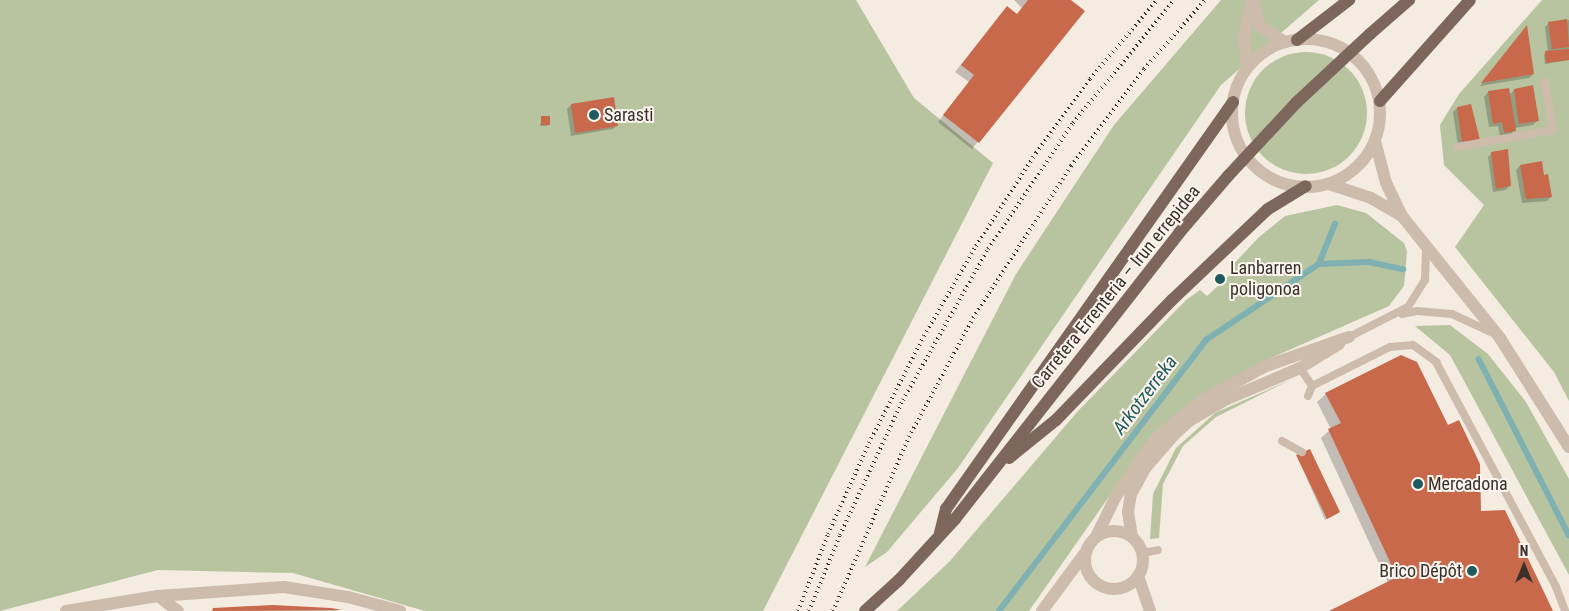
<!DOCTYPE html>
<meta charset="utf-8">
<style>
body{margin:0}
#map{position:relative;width:1569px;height:611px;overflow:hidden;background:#f4ebe1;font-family:"Roboto Condensed",sans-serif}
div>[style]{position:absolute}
.green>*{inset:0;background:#b8c4a0}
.round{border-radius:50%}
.shadow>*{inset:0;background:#0003}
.stream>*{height:5.5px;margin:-2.75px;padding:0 2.75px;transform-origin:2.75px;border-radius:2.75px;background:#7fb0b2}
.building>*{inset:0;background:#c8694b}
.service>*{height:8px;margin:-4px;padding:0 4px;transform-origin:4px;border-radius:4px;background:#cdbbac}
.minor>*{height:12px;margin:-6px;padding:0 6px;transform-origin:6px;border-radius:6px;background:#cdbbac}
.minor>.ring{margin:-6px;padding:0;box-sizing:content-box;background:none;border:12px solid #cdbbac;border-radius:50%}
.tertiary>*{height:12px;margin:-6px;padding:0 6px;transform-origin:6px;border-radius:6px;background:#cdbbac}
.tertiary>.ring{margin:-6px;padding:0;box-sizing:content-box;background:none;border:12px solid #cdbbac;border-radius:50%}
.primary>*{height:12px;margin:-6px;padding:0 6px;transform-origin:6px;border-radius:6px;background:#7d675c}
.rail>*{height:4px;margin-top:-2px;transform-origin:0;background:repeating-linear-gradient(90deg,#3b302b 0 1px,transparent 0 5px)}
.primary-bridge>*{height:12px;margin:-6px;padding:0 6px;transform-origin:6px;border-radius:6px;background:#7d675c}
.dots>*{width:14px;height:14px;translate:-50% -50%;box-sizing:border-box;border:2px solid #fbf5ee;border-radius:50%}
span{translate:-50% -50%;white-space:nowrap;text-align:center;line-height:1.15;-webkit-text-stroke:4px #fbf5ee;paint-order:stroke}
.poi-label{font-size:18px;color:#3b302b}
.left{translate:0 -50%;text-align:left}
.right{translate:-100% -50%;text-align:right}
.street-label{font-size:18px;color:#3b302b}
.water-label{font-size:19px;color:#1f5a5e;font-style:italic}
.north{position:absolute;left:1499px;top:541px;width:50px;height:50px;-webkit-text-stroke:4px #fbf5ee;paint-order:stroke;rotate:0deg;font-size:14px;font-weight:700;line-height:20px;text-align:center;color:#3b302b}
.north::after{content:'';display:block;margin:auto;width:18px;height:22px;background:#3b302b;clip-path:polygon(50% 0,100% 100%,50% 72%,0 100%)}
</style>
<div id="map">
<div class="green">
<i style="clip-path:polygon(0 0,856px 0,914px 98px,993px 163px,763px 611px,425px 611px,293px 573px,158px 570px,0 611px)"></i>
<i style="clip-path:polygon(1221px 0,1319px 0,1221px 85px,958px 468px,887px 552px,865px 567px,1016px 274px,1114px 125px)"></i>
<i style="clip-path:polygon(1542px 0,1569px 0,1569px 401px,1554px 372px,1455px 247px,1484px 205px,1444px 165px,1440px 125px,1459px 94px)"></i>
<i class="round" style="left:1245px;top:52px;width:122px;height:122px"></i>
<i style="clip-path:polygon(1337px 205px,1366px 213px,1404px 243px,1407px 251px,1404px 286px,1389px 306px,1271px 358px,1150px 438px,1029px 611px,897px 611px,950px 561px,1078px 411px,1186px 300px,1200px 290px,1207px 296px,1232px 273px,1229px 269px,1258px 238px,1285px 216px)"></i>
<i style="clip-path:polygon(1450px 325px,1488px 354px,1526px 402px,1569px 479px,1569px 575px,1450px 355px,1415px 326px)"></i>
<i style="clip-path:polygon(1290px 380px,1216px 417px,1183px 446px,1163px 484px,1159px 538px,1150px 539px,1153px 494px,1176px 448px,1215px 413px)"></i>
</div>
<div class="shadow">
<i style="clip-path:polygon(1014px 0,1069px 0,1083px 11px,972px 149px,938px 122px,969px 82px,955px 72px,1001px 14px,1017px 15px,1022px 8px)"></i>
<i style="clip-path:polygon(1569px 20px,1569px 60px,1545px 64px,1544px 54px,1548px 52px,1545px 27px,1549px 23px)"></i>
<i style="clip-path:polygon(1523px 31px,1533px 74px,1529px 78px,1480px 86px)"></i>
<i style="clip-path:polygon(1508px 89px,1509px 95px,1514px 90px,1537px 121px,1533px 125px,1515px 128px,1511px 135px,1500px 137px,1498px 126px,1489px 127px,1484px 97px,1488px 92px)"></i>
<i style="clip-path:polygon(613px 98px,617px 125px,613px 129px,571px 136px,567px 109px,571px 105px)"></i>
<i style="clip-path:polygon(1457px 108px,1478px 139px,1458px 146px,1453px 112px)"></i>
<i style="clip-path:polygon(542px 117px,549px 124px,547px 126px,540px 126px)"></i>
<i style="clip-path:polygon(1492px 153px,1510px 185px,1506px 190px,1493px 192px,1488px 157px)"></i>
<i style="clip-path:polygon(1520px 166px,1543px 176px,1551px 197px,1547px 201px,1522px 203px,1516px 170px)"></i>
<i style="clip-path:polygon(1326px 394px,1480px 513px,1551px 611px,1332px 611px,1388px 583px,1321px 438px,1331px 429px,1317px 402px)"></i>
<i style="clip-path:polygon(1297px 456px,1339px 512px,1337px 514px,1325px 520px)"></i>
<i style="clip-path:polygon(214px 609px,331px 609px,339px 611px,212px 611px)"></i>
</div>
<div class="stream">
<i style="left:1319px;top:264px;width:50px;rotate:-2.3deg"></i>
<i style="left:1369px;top:262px;width:35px;rotate:12deg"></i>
<i style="left:1479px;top:359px;width:198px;rotate:62.9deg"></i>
<i style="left:999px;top:611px;width:341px;rotate:-52.6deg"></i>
<i style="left:1206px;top:340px;width:136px;rotate:-33.9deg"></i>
<i style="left:1319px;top:264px;width:43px;rotate:-68.2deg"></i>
</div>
<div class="building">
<i style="clip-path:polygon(1028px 0,1071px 0,1085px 11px,979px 143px,943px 115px,974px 75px,961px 65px,1007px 6px,1017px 14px)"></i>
<i style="clip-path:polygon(1567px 19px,1569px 47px,1552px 49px,1548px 22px)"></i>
<i style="clip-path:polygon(1527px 25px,1534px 74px,1481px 83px)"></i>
<i style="clip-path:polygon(1569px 49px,1569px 60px,1546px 63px,1545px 51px)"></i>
<i style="clip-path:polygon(1533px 85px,1539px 121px,1519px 124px,1514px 89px)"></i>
<i style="clip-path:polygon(1509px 88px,1516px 131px,1504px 133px,1502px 122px,1493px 124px,1488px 91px)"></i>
<i style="clip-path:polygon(614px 97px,618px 126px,575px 133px,571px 104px)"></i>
<i style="clip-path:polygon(1471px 104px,1480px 140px,1462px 142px,1457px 107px)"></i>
<i style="clip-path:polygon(541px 116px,550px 116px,550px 125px,541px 125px)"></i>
<i style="clip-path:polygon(1508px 149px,1511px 186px,1496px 189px,1491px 152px)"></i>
<i style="clip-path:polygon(1542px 161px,1544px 175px,1548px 174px,1552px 197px,1526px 199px,1520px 165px)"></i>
<i style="clip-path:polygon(1401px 355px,1417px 362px,1448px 425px,1459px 420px,1480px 464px,1481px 511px,1505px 510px,1553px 611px,1329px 611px,1397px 577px,1328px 429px,1341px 423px,1325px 393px)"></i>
<i style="clip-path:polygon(1310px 449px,1340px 512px,1327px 519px,1296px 455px)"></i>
<i style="clip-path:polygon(272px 605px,331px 608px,342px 610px,212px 611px,213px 608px)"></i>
</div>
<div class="service">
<i style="left:1457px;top:147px;width:97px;rotate:-10deg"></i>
<i style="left:1553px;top:130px;width:49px;rotate:-99.5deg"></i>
<i style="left:1402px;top:314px;width:15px;rotate:-11deg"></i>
<i style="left:1417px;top:311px;width:35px;rotate:5deg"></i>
<i style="left:1452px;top:314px;width:43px;rotate:24.8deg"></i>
<i style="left:1349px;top:337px;width:66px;rotate:-27deg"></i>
<i style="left:1408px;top:307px;width:32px;rotate:-58deg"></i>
<i style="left:1425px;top:280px;width:31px;rotate:-88deg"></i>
<i style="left:1300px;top:368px;width:22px;rotate:56deg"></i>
<i style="left:1308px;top:396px;width:11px;rotate:-68deg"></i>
<i style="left:1312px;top:386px;width:87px;rotate:-26.6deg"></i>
<i style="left:1390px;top:347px;width:23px;rotate:-5deg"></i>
<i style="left:1413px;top:345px;width:29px;rotate:36deg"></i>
<i style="left:1436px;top:362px;width:255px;rotate:61.9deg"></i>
<i style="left:1556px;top:587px;width:26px;rotate:69deg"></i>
<i style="left:1282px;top:441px;width:23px;rotate:29deg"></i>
<i style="left:1143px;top:553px;width:15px;rotate:-11deg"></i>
</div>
<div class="minor">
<i style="left:1253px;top:0;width:27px;rotate:75deg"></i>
<i style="left:1260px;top:26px;width:30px;rotate:33deg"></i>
<i style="left:1247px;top:68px;width:30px;rotate:-96deg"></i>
<i style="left:1244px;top:38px;width:39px;rotate:-78deg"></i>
<i class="ring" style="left:1085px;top:531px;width:46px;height:46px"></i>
<i style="left:1096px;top:537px;width:43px;rotate:-64deg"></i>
<i style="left:1115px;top:498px;width:54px;rotate:-56.3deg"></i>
<i style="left:1145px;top:453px;width:25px;rotate:-50deg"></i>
<i style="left:1161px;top:434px;width:50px;rotate:-39.4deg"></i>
<i style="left:1200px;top:402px;width:75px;rotate:-28.6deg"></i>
<i style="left:1266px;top:366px;width:88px;rotate:-19.3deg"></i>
<i style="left:1132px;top:537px;width:25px;rotate:-99deg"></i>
<i style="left:1128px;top:512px;width:18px;rotate:-81deg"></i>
<i style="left:1131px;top:494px;width:31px;rotate:-61deg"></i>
<i style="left:1146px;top:467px;width:43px;rotate:-48.8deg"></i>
<i style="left:1174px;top:435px;width:21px;rotate:-43deg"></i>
<i style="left:1189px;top:421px;width:44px;rotate:-30.1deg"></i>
<i style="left:1227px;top:399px;width:79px;rotate:-23deg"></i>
<i style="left:1300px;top:368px;width:46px;rotate:-31.6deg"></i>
<i style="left:1138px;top:576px;width:37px;rotate:71deg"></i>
<i style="left:158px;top:596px;width:25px;rotate:37deg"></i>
<i style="left:66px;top:611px;width:93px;rotate:-9.3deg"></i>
<i style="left:158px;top:596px;width:126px;rotate:-4.1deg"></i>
<i style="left:284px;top:587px;width:65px;rotate:8.9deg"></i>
<i style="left:348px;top:597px;width:54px;rotate:15.1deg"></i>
<i style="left:1042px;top:611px;width:72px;rotate:-53.4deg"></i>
</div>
<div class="tertiary">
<i class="ring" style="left:1232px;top:39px;width:136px;height:136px"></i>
<i style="left:1375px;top:141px;width:43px;rotate:75.3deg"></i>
<i style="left:1386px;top:183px;width:37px;rotate:64deg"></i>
<i style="left:1402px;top:216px;width:156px;rotate:51.2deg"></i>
<i style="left:1500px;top:338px;width:129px;rotate:57.7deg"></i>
<i style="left:1329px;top:184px;width:44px;rotate:18.4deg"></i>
<i style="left:1371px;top:198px;width:34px;rotate:30deg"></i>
</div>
<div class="primary">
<i style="left:1370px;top:34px;width:52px;rotate:-41.1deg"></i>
<i style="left:1297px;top:40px;width:66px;rotate:-37.6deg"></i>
<i style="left:1380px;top:101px;width:135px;rotate:-48.3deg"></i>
<i style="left:1009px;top:458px;width:60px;rotate:-39deg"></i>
<i style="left:1056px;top:420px;width:167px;rotate:-46deg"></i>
<i style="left:1172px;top:300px;width:132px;rotate:-43.5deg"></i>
<i style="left:1268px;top:209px;width:44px;rotate:-31.2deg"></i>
<i style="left:940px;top:533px;width:25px;rotate:-76deg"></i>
<i style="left:946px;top:509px;width:498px;rotate:-54.8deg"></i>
<i style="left:865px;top:611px;width:46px;rotate:-42.4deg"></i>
<i style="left:899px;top:580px;width:83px;rotate:-47.4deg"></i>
<i style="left:955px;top:519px;width:363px;rotate:-51.9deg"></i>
<i style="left:1179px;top:233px;width:75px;rotate:-49.3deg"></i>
</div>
<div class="rail">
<i style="left:798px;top:611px;width:83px;rotate:-68.7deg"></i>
<i style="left:828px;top:534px;width:100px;rotate:-65.7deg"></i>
<i style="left:869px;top:443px;width:120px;rotate:-62.8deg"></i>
<i style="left:924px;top:336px;width:104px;rotate:-60deg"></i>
<i style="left:976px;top:246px;width:111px;rotate:-57.2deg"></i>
<i style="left:1036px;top:153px;width:92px;rotate:-53.9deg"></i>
<i style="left:1090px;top:79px;width:104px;rotate:-49.7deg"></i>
<i style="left:809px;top:611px;width:82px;rotate:-67.8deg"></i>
<i style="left:840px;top:535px;width:149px;rotate:-65deg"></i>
<i style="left:903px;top:400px;width:173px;rotate:-60.6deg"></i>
<i style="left:988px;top:249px;width:152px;rotate:-56deg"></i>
<i style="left:1073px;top:123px;width:159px;rotate:-50.6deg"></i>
<i style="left:833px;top:611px;width:190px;rotate:-66.4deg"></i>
<i style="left:909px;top:437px;width:135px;rotate:-61.7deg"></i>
<i style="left:973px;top:318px;width:181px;rotate:-57.2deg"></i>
<i style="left:1071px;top:166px;width:121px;rotate:-53deg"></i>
<i style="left:1144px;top:69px;width:92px;rotate:-48.5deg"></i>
</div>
<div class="primary-bridge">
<i style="left:1228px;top:176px;width:100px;rotate:-47deg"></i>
<i style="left:1296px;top:103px;width:101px;rotate:-43deg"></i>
</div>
<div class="dots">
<i style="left:594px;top:115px;background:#1f5a5e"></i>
<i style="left:1220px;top:279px;background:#1f5a5e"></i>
<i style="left:1418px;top:484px;background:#1f5a5e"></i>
<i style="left:1472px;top:571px;background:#1f5a5e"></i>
</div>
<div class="poi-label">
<span class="left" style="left:604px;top:115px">Sarasti</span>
<span class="left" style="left:1230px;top:279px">Lanbarren<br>poligonoa</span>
<span class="left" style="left:1428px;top:484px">Mercadona</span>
<span class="right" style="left:1462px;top:571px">Brico Dépôt</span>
</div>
<div class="street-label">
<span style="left:1116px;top:287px;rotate:-51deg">Carretera Errenteria – Irun errepidea</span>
</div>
<div class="water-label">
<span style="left:1145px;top:395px;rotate:-53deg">Arkotzerreka</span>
</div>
<div class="north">N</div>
</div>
